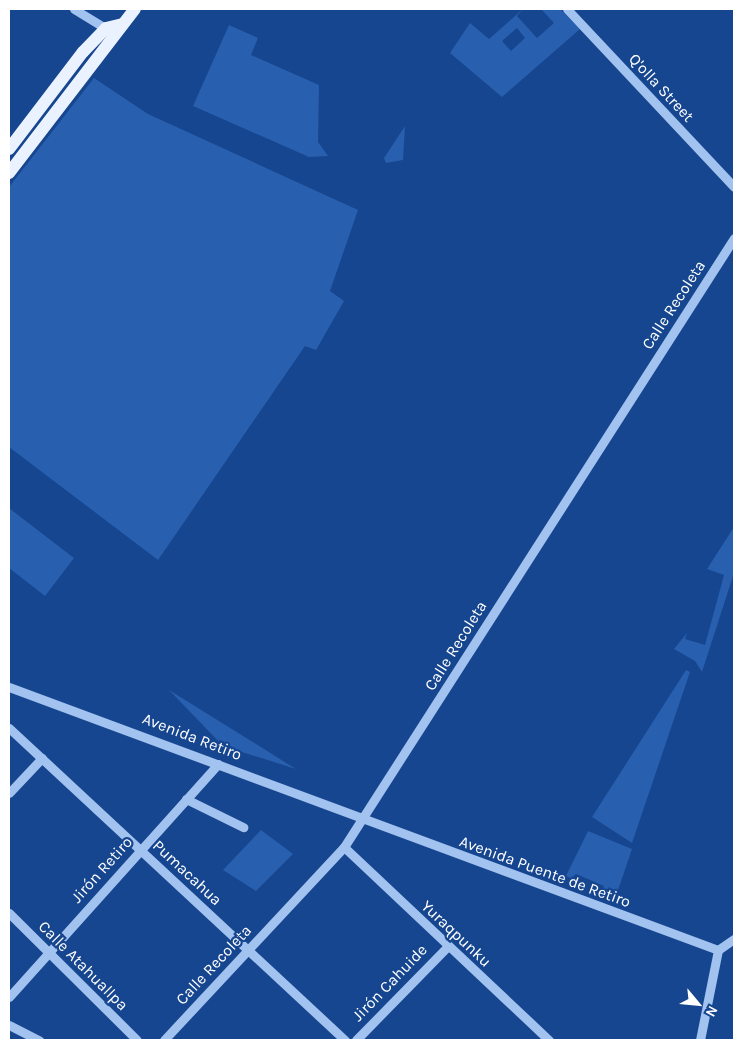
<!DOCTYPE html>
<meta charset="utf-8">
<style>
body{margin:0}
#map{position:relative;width:743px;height:1049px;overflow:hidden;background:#16468f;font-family:Karla,sans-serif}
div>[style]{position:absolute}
.green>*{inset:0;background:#285fae}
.minor>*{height:9px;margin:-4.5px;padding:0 4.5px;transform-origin:4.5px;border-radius:4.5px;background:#a2c2f0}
.major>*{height:12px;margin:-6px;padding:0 6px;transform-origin:6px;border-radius:6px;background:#ebf2ff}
span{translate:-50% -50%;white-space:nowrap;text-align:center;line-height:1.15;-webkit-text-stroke:4.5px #16468f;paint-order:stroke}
.street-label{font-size:16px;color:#fff}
.frame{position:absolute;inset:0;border:10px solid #fff;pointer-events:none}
.north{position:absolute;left:673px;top:979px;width:50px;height:50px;-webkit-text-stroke:4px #16468f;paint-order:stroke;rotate:118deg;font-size:14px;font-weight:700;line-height:20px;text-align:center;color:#fff}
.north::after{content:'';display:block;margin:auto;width:18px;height:22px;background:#fff;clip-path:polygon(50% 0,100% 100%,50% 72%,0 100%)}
</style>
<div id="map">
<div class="green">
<i style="clip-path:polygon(evenodd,523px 9px,517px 16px,537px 38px,554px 23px,541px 9px,560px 9px,580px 29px,502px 97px,450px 53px,470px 23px,489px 39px,523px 9px,517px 28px,525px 38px,511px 51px,502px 41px,517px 28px)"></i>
<i style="clip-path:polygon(229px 25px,258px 38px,251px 55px,319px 85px,318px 142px,328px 156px,309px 157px,193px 106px)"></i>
<i style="clip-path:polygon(94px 78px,148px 114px,358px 210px,330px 291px,344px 301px,316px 350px,305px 346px,158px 560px,9px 447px,9px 187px)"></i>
<i style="clip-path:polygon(405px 126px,403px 160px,386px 163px,384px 158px)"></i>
<i style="clip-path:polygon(9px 508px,74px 558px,45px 596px,9px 568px)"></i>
<i style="clip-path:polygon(734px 527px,734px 573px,702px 672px,695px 661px,674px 649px,687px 633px,685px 639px,705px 645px,724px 575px,707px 569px)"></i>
<i style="clip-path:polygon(686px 670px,690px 672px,632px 843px,592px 817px)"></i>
<i style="clip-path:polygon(169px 690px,296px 769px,223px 746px)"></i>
<i style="clip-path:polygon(261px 830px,293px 854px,256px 891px,223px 870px)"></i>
<i style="clip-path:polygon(588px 831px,632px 849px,614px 902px,601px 894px,604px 886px,576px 874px,571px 878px,566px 876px)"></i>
</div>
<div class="minor">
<i style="left:74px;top:9px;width:42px;rotate:31.4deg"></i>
<i style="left:567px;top:9px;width:244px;rotate:46.8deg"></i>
<i style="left:9px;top:687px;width:756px;rotate:20.35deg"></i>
<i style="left:9px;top:728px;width:459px;rotate:42.9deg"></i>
<i style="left:9px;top:793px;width:48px;rotate:-46.7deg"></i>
<i style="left:186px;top:799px;width:64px;rotate:26.2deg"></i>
<i style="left:344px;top:847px;width:282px;rotate:43.3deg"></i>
<i style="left:9px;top:913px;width:180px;rotate:44.8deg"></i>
<i style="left:9px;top:997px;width:313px;rotate:-48.1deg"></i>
<i style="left:9px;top:1025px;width:34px;rotate:27deg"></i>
<i style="left:164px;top:1040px;width:264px;rotate:-47deg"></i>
<i style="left:344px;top:847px;width:723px;rotate:-57.36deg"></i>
<i style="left:356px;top:1040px;width:130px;rotate:-45.6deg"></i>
<i style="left:700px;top:1040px;width:92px;rotate:-78.7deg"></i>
<i style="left:718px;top:950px;width:19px;rotate:-35deg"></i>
</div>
<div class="major">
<i style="left:9px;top:149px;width:122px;rotate:-52.7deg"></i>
<i style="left:83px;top:52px;width:33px;rotate:-46deg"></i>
<i style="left:106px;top:28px;width:17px;rotate:-13deg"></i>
<i style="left:9px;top:173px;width:207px;rotate:-52.5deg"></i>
</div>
<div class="street-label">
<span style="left:661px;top:88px;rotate:47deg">Q'olla Street</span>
<span style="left:674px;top:305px;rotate:-57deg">Calle Recoleta</span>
<span style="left:456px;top:646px;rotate:-58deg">Calle Recoleta</span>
<span style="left:192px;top:737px;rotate:21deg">Avenida Retiro</span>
<span style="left:102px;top:870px;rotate:-48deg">Jirón Retiro</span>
<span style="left:545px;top:872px;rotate:20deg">Avenida Puente de Retiro</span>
<span style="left:187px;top:873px;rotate:43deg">Pumacahua</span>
<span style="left:456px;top:934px;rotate:43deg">Yuraqpunku</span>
<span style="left:214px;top:965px;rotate:-47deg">Calle Recoleta</span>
<span style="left:83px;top:966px;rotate:45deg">Calle Atahuallpa</span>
<span style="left:390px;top:983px;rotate:-46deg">Jirón Cahuide</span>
</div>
<div class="frame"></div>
<div class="north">N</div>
</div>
